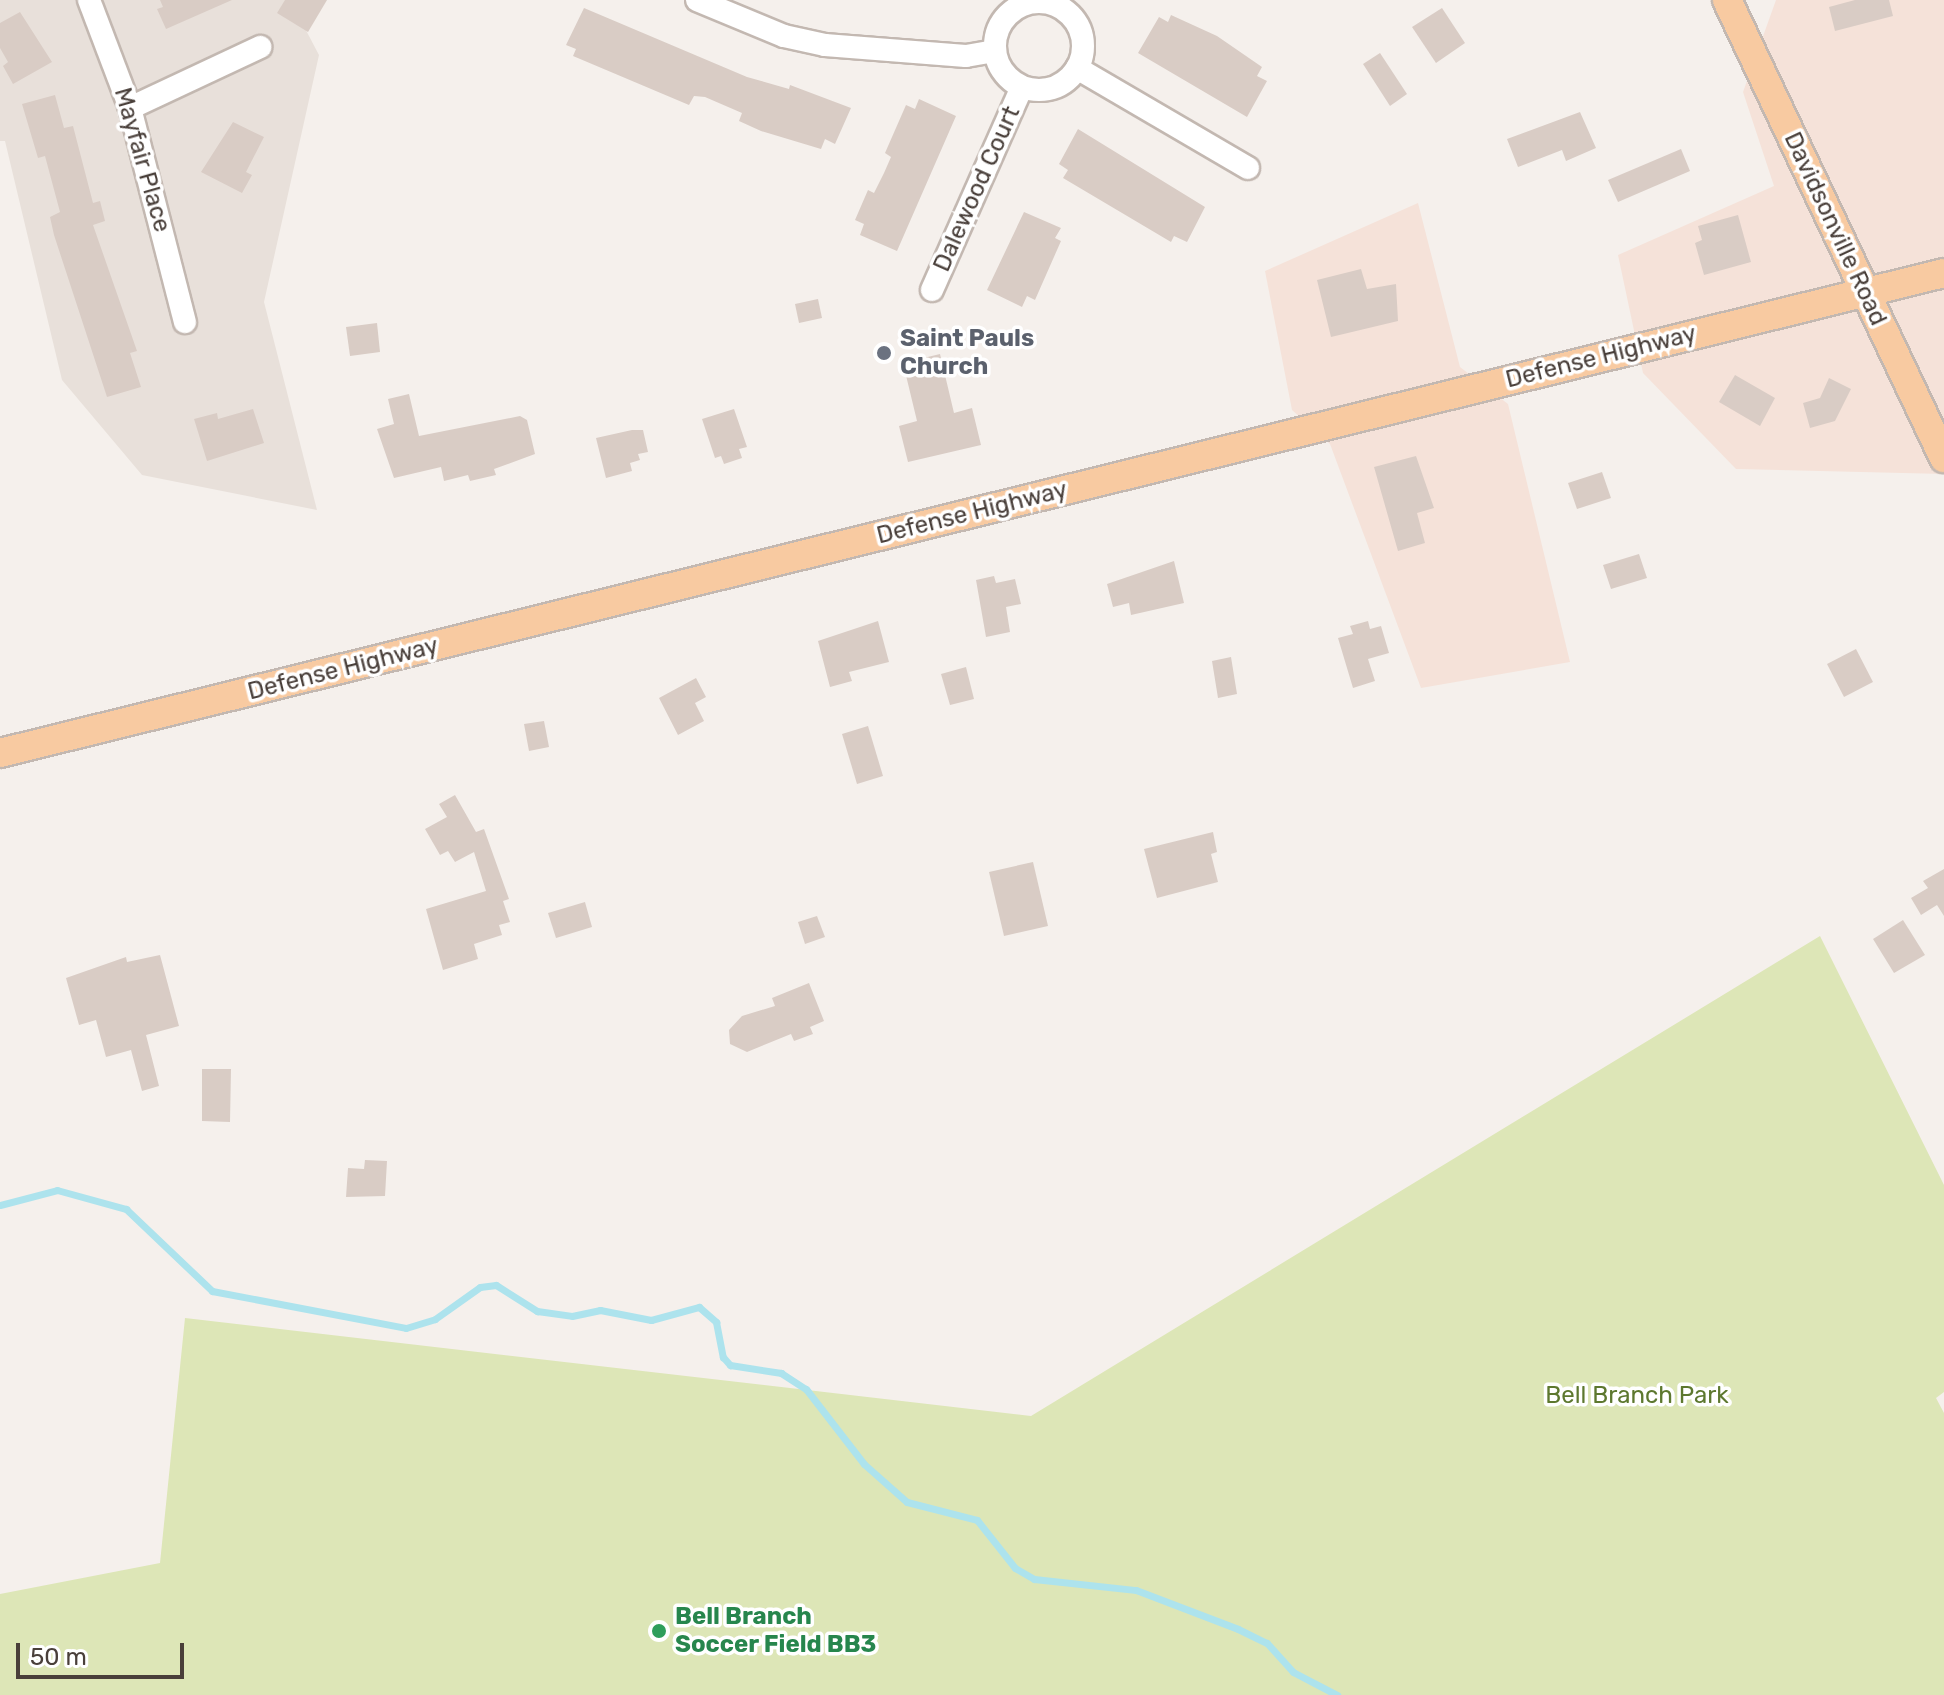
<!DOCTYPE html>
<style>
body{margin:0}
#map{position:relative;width:1944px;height:1695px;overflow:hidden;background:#f5f0ec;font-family:Rubik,sans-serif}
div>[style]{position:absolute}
.residential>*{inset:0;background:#e8e0da}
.commercial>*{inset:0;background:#f5e2d9}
.green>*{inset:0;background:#dde6b7}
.stream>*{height:7px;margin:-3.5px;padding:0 3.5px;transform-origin:3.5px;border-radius:3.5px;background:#ade3ed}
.building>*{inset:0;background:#d9ccc5}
.roads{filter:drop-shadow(2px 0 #c3b8b1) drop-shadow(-2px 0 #c3b8b1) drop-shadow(0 2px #c3b8b1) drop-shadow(0 -2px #c3b8b1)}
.minor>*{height:22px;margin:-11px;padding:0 11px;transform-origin:11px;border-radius:11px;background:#fff}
.minor>.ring{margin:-11px;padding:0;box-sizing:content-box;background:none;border:22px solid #fff;border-radius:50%}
.major>*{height:28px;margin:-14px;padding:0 14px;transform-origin:14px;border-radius:14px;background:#f8caa1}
.dots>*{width:22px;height:22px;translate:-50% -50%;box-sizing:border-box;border:4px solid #fff;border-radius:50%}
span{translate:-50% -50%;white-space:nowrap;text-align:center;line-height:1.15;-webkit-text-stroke:7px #fff;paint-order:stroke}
.street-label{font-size:24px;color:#493f3a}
.worship-label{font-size:24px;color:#5b616d;font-weight:700}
.left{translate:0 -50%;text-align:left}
.park-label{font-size:24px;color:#5d782f}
.leisure-label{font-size:24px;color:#27864d;font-weight:700}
.scale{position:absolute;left:16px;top:1643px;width:168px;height:36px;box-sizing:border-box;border:4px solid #493f3a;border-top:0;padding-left:10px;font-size:24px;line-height:28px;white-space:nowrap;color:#493f3a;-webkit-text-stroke:6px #fff;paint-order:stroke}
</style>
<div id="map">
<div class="residential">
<i style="clip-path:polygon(0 0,290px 0,319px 55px,264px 302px,317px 510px,142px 475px,62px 380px,5px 141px,0 141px)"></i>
</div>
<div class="commercial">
<i style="clip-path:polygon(1776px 0,1944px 0,1944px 474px,1736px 469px,1643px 373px,1618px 255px,1774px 186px,1743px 92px)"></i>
<i style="clip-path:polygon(1418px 203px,1460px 367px,1508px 404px,1570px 662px,1421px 688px,1330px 444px,1292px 410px,1265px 271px)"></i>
</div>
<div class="green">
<i style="clip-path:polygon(1820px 936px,1944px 1185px,1944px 1392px,1936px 1398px,1944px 1413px,1944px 1695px,0 1695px,0 1594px,160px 1563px,185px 1318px,1031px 1416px)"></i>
</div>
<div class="stream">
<i style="left:0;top:1205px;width:59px;rotate:-14.7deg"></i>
<i style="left:57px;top:1190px;width:72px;rotate:15.4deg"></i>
<i style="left:126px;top:1209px;width:119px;rotate:43.6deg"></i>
<i style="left:212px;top:1291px;width:197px;rotate:10.8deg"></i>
<i style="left:406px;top:1328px;width:30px;rotate:-17deg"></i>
<i style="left:435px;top:1319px;width:55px;rotate:-35.4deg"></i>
<i style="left:480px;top:1287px;width:16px;rotate:-7deg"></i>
<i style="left:496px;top:1285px;width:49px;rotate:32.4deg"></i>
<i style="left:537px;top:1311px;width:35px;rotate:8deg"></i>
<i style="left:572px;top:1316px;width:29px;rotate:-12deg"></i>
<i style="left:600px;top:1310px;width:52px;rotate:11.1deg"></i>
<i style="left:651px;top:1320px;width:50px;rotate:-15.2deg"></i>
<i style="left:699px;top:1307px;width:23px;rotate:41deg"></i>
<i style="left:716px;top:1322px;width:36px;rotate:79deg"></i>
<i style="left:723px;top:1357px;width:11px;rotate:49deg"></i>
<i style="left:730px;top:1365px;width:52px;rotate:8.9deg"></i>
<i style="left:781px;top:1373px;width:30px;rotate:33deg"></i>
<i style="left:806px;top:1389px;width:95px;rotate:52.3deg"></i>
<i style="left:864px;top:1464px;width:57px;rotate:41.5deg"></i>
<i style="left:907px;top:1502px;width:72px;rotate:14.4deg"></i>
<i style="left:977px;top:1520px;width:61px;rotate:51.6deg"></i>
<i style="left:1015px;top:1568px;width:22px;rotate:30deg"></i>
<i style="left:1034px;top:1579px;width:103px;rotate:6.2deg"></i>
<i style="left:1136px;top:1590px;width:109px;rotate:20.9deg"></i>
<i style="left:1238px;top:1629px;width:32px;rotate:26deg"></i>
<i style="left:1267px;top:1643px;width:39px;rotate:48deg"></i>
<i style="left:1293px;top:1672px;width:50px;rotate:27.6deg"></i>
</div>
<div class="building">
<i style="clip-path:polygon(160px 0,232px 0,166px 29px,157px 9px,163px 7px)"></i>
<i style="clip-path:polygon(285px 0,327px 0,308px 32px,277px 13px)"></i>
<i style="clip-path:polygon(1855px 0,1889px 0,1893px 16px,1835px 31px,1829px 7px)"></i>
<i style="clip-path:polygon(584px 8px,747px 77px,789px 89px,790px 85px,851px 108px,835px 144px,825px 139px,821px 149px,761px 131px,739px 121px,742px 113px,705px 97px,694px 96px,689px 105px,573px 56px,576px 49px,566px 45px)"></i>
<i style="clip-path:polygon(1442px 8px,1465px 43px,1436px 63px,1412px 27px)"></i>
<i style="clip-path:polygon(20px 12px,52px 62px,13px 84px,3px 66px,8px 62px,0 48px,0 23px)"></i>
<i style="clip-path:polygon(1171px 15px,1217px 36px,1262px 67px,1257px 76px,1267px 81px,1247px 117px,1138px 53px,1159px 17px,1168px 22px)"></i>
<i style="clip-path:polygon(1380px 53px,1407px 94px,1390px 106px,1363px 64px)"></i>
<i style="clip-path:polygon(55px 95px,64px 128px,73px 126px,93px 203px,100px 201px,105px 221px,93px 225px,137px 351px,130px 353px,141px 387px,107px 397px,54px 235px,50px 217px,60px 212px,45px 156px,38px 158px,22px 104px)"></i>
<i style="clip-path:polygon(919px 99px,956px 116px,897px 251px,860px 235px,864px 224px,855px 220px,868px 190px,874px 193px,884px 173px,891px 157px,885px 153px,906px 105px,915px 109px)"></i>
<i style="clip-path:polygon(1580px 112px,1596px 148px,1566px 161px,1562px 150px,1518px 167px,1507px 139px)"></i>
<i style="clip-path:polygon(233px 122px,264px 137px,246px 172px,252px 175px,242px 193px,201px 172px)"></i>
<i style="clip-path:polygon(1078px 129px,1205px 207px,1187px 242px,1174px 236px,1171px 242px,1063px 178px,1068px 170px,1059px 164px)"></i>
<i style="clip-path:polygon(1681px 149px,1690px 171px,1618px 202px,1608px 180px)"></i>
<i style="clip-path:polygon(1024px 212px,1061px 228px,1055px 238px,1061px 241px,1035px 300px,1027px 296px,1022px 307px,987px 290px)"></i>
<i style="clip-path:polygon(1738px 215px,1751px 262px,1704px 275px,1695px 243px,1702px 240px,1698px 226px)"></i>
<i style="clip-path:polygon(1361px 269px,1367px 289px,1396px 284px,1398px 321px,1331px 337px,1317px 280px)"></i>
<i style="clip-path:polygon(818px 299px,822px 318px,799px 323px,795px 304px)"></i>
<i style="clip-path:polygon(377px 323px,380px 352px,350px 356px,346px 327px)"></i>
<i style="clip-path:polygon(940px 354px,954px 413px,972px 408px,981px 445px,908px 462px,899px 426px,917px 421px,903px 363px)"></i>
<i style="clip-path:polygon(1735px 375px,1775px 398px,1760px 426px,1719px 402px)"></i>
<i style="clip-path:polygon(1829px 378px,1851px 389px,1835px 421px,1810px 428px,1803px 403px,1820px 398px)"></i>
<i style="clip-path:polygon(409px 394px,419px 436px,520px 416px,527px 420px,535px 454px,494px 469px,496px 475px,470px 481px,468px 475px,444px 481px,441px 467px,394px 478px,377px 429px,394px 424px,388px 399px)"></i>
<i style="clip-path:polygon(253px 409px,264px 443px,207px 461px,194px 419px,217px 413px,218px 419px)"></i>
<i style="clip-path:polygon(734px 409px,747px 447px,739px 449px,742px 458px,724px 464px,721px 456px,715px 458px,702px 419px)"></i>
<i style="clip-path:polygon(632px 430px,643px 430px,648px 452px,638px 454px,640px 460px,630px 463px,632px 471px,606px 478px,596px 438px)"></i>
<i style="clip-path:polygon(1416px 456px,1434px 508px,1417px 513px,1425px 543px,1398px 551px,1374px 467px)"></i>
<i style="clip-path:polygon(1602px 472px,1611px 498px,1577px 509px,1568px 483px)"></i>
<i style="clip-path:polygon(1639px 554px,1647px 578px,1611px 589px,1603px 565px)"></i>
<i style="clip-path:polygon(1174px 561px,1184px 603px,1131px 615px,1129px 603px,1113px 607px,1107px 584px)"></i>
<i style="clip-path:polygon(994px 576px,996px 583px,1015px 579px,1021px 604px,1006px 607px,1010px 632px,986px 637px,976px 580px)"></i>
<i style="clip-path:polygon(878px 621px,889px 662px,849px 672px,852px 681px,830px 687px,818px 641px)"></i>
<i style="clip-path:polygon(1368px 621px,1370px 629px,1381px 626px,1389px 653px,1368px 659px,1375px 681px,1353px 688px,1338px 638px,1353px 634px,1350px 626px)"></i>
<i style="clip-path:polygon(1856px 649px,1873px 682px,1844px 697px,1827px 664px)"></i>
<i style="clip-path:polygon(1231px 657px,1237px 694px,1218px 698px,1212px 661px)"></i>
<i style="clip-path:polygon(966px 667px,974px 699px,950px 705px,941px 674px)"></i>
<i style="clip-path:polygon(696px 678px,706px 697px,695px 703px,704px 721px,678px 735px,659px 698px)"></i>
<i style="clip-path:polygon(544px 721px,549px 747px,529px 751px,524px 724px)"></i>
<i style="clip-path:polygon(868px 726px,883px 776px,857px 784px,842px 734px)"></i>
<i style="clip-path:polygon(455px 795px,476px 832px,484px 829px,509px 899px,503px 901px,510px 922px,499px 925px,502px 935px,474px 944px,478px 959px,443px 970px,426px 909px,486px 891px,474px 852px,455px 862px,448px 851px,440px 855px,425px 829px,447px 817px,439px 804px)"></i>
<i style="clip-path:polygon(1213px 832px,1217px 852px,1211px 854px,1218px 882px,1157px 898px,1144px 849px)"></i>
<i style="clip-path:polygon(1033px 862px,1048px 926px,1004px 936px,989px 872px)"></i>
<i style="clip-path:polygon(1944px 869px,1944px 916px,1937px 905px,1921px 915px,1911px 898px,1928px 888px,1923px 881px)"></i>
<i style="clip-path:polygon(585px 902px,592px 927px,556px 938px,548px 913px)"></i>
<i style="clip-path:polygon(817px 916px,825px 937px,805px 944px,798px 922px)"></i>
<i style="clip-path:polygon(1903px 920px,1925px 955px,1894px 973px,1873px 939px)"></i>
<i style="clip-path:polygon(160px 955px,179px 1026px,146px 1035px,159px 1086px,142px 1091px,131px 1050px,106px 1057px,96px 1020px,79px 1025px,66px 978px,126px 957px,127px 962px)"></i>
<i style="clip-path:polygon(809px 983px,824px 1021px,810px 1027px,813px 1034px,794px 1041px,791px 1034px,747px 1052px,730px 1044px,729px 1030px,742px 1016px,775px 1006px,772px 998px)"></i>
<i style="clip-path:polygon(202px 1069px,231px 1069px,230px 1122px,202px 1121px)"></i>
<i style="clip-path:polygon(365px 1160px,387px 1161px,385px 1196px,346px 1197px,348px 1168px,364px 1169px)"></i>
</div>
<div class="roads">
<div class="minor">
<i style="left:89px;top:0;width:116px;rotate:69.2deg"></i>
<i style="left:130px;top:108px;width:221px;rotate:75.6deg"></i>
<i style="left:697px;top:0;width:94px;rotate:22.5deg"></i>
<i style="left:784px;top:36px;width:42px;rotate:12.4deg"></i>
<i style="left:825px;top:45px;width:141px;rotate:4.5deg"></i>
<i style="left:966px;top:56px;width:29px;rotate:-10deg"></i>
<i class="ring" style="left:995px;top:2px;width:66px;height:66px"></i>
<i style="left:1077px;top:68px;width:198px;rotate:30.3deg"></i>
<i style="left:130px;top:108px;width:144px;rotate:-25.1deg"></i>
<i style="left:932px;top:290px;width:222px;rotate:-66.1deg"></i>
</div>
<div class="major">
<i style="left:1727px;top:0;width:507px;rotate:64.65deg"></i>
<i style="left:0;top:753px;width:2002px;rotate:-13.87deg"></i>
</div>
</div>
<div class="dots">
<i style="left:884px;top:353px;background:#6b7280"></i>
<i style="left:659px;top:1631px;background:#2e9e5b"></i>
</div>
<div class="street-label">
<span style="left:142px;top:160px;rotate:74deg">Mayfair Place</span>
<span style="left:977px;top:189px;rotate:-66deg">Dalewood Court</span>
<span style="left:1835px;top:229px;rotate:65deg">Davidsonville Road</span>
<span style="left:1601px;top:357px;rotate:-14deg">Defense Highway</span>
<span style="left:972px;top:513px;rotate:-14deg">Defense Highway</span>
<span style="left:343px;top:669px;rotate:-14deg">Defense Highway</span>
</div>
<div class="worship-label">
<span class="left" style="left:900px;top:353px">Saint Pauls<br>Church</span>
</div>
<div class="park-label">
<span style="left:1637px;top:1396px">Bell Branch Park</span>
</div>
<div class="leisure-label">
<span class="left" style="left:675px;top:1631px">Bell Branch<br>Soccer Field BB3</span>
</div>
<div class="scale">50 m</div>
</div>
